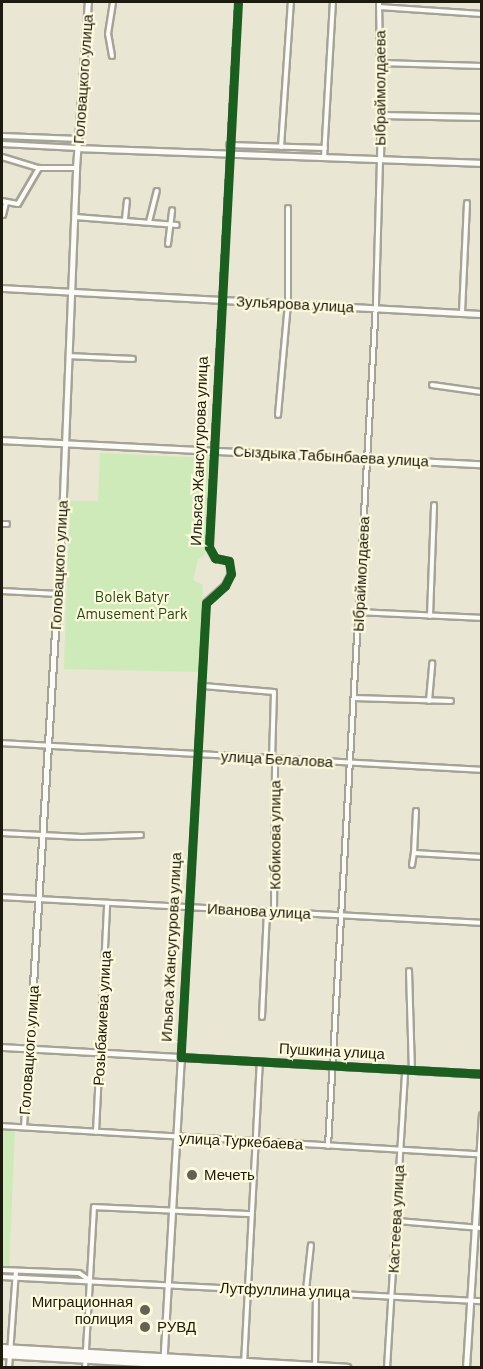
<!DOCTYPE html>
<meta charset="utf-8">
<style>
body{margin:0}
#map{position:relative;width:483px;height:1369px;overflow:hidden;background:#e9e6d3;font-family:Barlow,sans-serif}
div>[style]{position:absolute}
.green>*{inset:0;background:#ceeab8}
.roads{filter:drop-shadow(2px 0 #a5a395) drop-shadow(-2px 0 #a5a395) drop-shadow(0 2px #a5a395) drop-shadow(0 -2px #a5a395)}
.street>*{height:4px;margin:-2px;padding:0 2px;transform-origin:2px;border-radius:2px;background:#fcfbf8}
.secondary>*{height:4.5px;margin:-2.25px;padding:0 2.25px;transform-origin:2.25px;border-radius:2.25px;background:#fcfbf8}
.highway>*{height:7px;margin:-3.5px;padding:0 3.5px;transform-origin:3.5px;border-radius:3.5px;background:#fcfbf8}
.cycleway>*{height:9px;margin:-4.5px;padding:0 4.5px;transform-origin:4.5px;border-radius:4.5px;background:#1b5e20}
.dots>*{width:16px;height:16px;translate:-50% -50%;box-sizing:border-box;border:3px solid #fefade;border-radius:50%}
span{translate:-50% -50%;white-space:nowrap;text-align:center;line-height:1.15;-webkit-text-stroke:4.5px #fefade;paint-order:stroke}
.street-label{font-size:15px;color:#1d1b0e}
.park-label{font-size:15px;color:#22460f}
.poi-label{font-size:15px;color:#1d1b0e}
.left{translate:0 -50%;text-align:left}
.right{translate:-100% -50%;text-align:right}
.frame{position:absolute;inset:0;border:3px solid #1d1b0e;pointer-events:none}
</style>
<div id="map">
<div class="green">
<i style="clip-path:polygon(100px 453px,209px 458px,205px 555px,198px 559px,193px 580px,203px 585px,199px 672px,64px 669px,70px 501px,98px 501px)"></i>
<i style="clip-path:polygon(2px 1130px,15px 1130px,9px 1268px,2px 1268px)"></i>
</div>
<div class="roads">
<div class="street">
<i style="left:379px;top:2px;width:113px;rotate:89deg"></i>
<i style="left:379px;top:7px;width:103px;rotate:3.9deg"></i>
<i style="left:112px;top:56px;width:22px;rotate:-100deg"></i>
<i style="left:108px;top:34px;width:32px;rotate:-81deg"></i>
<i style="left:380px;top:63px;width:102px;rotate:1.7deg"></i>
<i style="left:2px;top:136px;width:77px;rotate:2.2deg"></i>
<i style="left:2px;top:144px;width:76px;rotate:3deg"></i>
<i style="left:229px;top:145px;width:96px;rotate:1.8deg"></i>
<i style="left:281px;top:147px;width:145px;rotate:-86.1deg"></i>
<i style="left:2px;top:157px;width:39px;rotate:17deg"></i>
<i style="left:39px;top:168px;width:37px"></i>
<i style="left:324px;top:157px;width:155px;rotate:-86.7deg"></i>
<i style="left:2px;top:201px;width:16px;rotate:11deg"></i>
<i style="left:18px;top:204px;width:42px;rotate:-59.7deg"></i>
<i style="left:3px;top:215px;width:12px;rotate:-76deg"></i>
<i style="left:75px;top:217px;width:102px;rotate:4.5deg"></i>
<i style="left:125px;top:219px;width:18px;rotate:-84deg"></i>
<i style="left:149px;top:222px;width:32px;rotate:-76deg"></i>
<i style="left:168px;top:244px;width:34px;rotate:-83deg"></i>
<i style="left:462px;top:313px;width:110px;rotate:-87.4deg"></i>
<i style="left:69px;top:356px;width:64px;rotate:2.7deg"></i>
<i style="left:432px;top:385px;width:50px;rotate:8deg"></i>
<i style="left:278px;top:415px;width:111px;rotate:-84.9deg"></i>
<i style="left:288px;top:304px;width:96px;rotate:-90deg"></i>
<i style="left:2px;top:524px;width:5px"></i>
<i style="left:2px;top:591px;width:56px;rotate:3.1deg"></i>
<i style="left:359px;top:612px;width:123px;rotate:2.8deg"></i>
<i style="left:430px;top:616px;width:111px;rotate:-87.9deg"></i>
<i style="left:203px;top:686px;width:71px;rotate:4.8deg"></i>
<i style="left:274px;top:692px;width:66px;rotate:91.7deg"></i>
<i style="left:354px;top:698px;width:97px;rotate:1.8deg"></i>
<i style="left:429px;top:701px;width:38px;rotate:-85deg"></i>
<i style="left:2px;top:743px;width:481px;rotate:3.2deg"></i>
<i style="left:416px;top:811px;width:42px;rotate:92.7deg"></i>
<i style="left:414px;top:853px;width:68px;rotate:3.4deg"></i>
<i style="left:2px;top:833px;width:80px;rotate:2.9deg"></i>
<i style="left:82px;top:837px;width:59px;rotate:-1.9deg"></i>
<i style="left:412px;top:865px;width:12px;rotate:-81deg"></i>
<i style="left:2px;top:897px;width:481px;rotate:3.1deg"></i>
<i style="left:274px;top:911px;width:153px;rotate:-89.6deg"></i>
<i style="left:409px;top:971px;width:99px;rotate:88.3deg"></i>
<i style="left:262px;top:1017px;width:106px;rotate:-87.3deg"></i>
<i style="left:181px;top:1057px;width:455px;rotate:-86.8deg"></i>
<i style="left:206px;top:603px;width:25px;rotate:-42deg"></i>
<i style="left:225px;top:586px;width:13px;rotate:-63deg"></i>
<i style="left:231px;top:574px;width:13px;rotate:-99deg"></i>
<i style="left:229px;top:561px;width:14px;rotate:-168deg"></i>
<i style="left:215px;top:558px;width:13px;rotate:-119deg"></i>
<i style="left:209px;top:547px;width:546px;rotate:-86.95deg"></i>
<i style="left:2px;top:1126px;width:479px;rotate:3.4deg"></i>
<i style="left:24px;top:1127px;width:78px;rotate:-86.3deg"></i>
<i style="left:96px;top:1132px;width:229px;rotate:-87.2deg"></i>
<i style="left:328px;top:1146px;width:844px;rotate:-86.74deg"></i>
<i style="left:376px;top:303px;width:145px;rotate:-88.4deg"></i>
<i style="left:396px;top:1221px;width:86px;rotate:4.7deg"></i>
<i style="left:2px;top:1270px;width:77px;rotate:2.2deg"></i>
<i style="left:79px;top:1273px;width:11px;rotate:34deg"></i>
<i style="left:2px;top:1277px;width:481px;rotate:2.9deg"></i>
<i style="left:306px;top:1290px;width:45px;rotate:-83.7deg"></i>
<i style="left:244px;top:1364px;width:302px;rotate:-87deg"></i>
<i style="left:315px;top:1366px;width:75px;rotate:-89.2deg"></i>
<i style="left:9px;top:1368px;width:97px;rotate:-85.9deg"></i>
<i style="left:85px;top:1368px;width:161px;rotate:-86.8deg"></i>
<i style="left:94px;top:1207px;width:157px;rotate:2.6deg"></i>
<i style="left:387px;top:1368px;width:299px;rotate:-86.5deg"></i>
</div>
<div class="secondary">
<i style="left:78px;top:148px;width:404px;rotate:2.1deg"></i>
<i style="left:380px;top:158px;width:43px;rotate:-88.7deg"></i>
<i style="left:381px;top:115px;width:101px;rotate:1.1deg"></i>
<i style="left:2px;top:288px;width:481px;rotate:3.1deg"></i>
<i style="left:2px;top:440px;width:481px;rotate:2.9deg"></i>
<i style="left:2px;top:1047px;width:481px;rotate:3.2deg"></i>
<i style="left:29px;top:1049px;width:530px;rotate:-86.43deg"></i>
<i style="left:62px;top:520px;width:352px;rotate:-87.7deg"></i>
<i style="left:76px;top:168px;width:166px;rotate:-85.9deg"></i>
<i style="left:163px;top:1368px;width:312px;rotate:-86.7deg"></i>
<i style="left:466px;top:1368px;width:253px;rotate:-86.4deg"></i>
</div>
<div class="highway">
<i style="left:2px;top:1348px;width:345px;rotate:3.3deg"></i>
<i style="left:2px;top:1354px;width:241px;rotate:3.3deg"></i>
</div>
</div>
<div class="cycleway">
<i style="left:238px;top:2px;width:546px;rotate:93.05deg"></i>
<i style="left:209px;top:547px;width:13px;rotate:61deg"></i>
<i style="left:215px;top:558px;width:14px;rotate:12deg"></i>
<i style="left:229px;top:561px;width:13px;rotate:81deg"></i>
<i style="left:231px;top:574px;width:13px;rotate:117deg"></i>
<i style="left:225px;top:586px;width:25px;rotate:138deg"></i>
<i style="left:206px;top:603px;width:455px;rotate:93.2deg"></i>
<i style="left:181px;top:1057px;width:301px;rotate:3.2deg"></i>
</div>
<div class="dots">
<i style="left:192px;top:1175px;background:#646253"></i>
<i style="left:145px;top:1310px;background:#646253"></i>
<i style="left:145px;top:1327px;background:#646253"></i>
</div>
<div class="street-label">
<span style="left:83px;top:79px;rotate:-86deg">Головацкого улица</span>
<span style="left:380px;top:88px;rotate:-90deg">Ыбраймолдаева</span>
<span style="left:295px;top:304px;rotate:3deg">Зульярова улица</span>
<span style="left:199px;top:451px;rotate:-88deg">Ильяса Жансугурова улица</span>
<span style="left:331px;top:456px;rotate:3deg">Сыздыка Табынбаева улица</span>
<span style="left:59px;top:565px;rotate:-87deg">Головацкого улица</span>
<span style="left:361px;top:574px;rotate:-87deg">Ыбраймолдаева</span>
<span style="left:277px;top:759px;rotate:3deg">улица Белалова</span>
<span style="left:275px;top:835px;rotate:-90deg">Кобикова улица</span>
<span style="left:259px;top:911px;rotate:3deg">Иванова улица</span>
<span style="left:171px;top:947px;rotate:-87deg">Ильяса Жансугурова улица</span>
<span style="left:102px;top:1018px;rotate:-87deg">Розыбакиева улица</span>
<span style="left:29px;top:1050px;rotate:-86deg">Головацкого улица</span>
<span style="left:332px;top:1051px;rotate:3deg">Пушкина улица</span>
<span style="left:241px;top:1141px;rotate:3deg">улица Туркебаева</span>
<span style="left:396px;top:1219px;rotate:-87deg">Кастеева улица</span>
<span style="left:285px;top:1290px;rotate:2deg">Лутфуллина улица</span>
</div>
<div class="park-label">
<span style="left:132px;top:605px">Bolek Batyr<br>Amusement Park</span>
</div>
<div class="poi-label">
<span class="left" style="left:204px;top:1175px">Мечеть</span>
<span class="right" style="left:133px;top:1310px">Миграционная<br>полиция</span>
<span class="left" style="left:157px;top:1327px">РУВД</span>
</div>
<div class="frame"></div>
</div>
